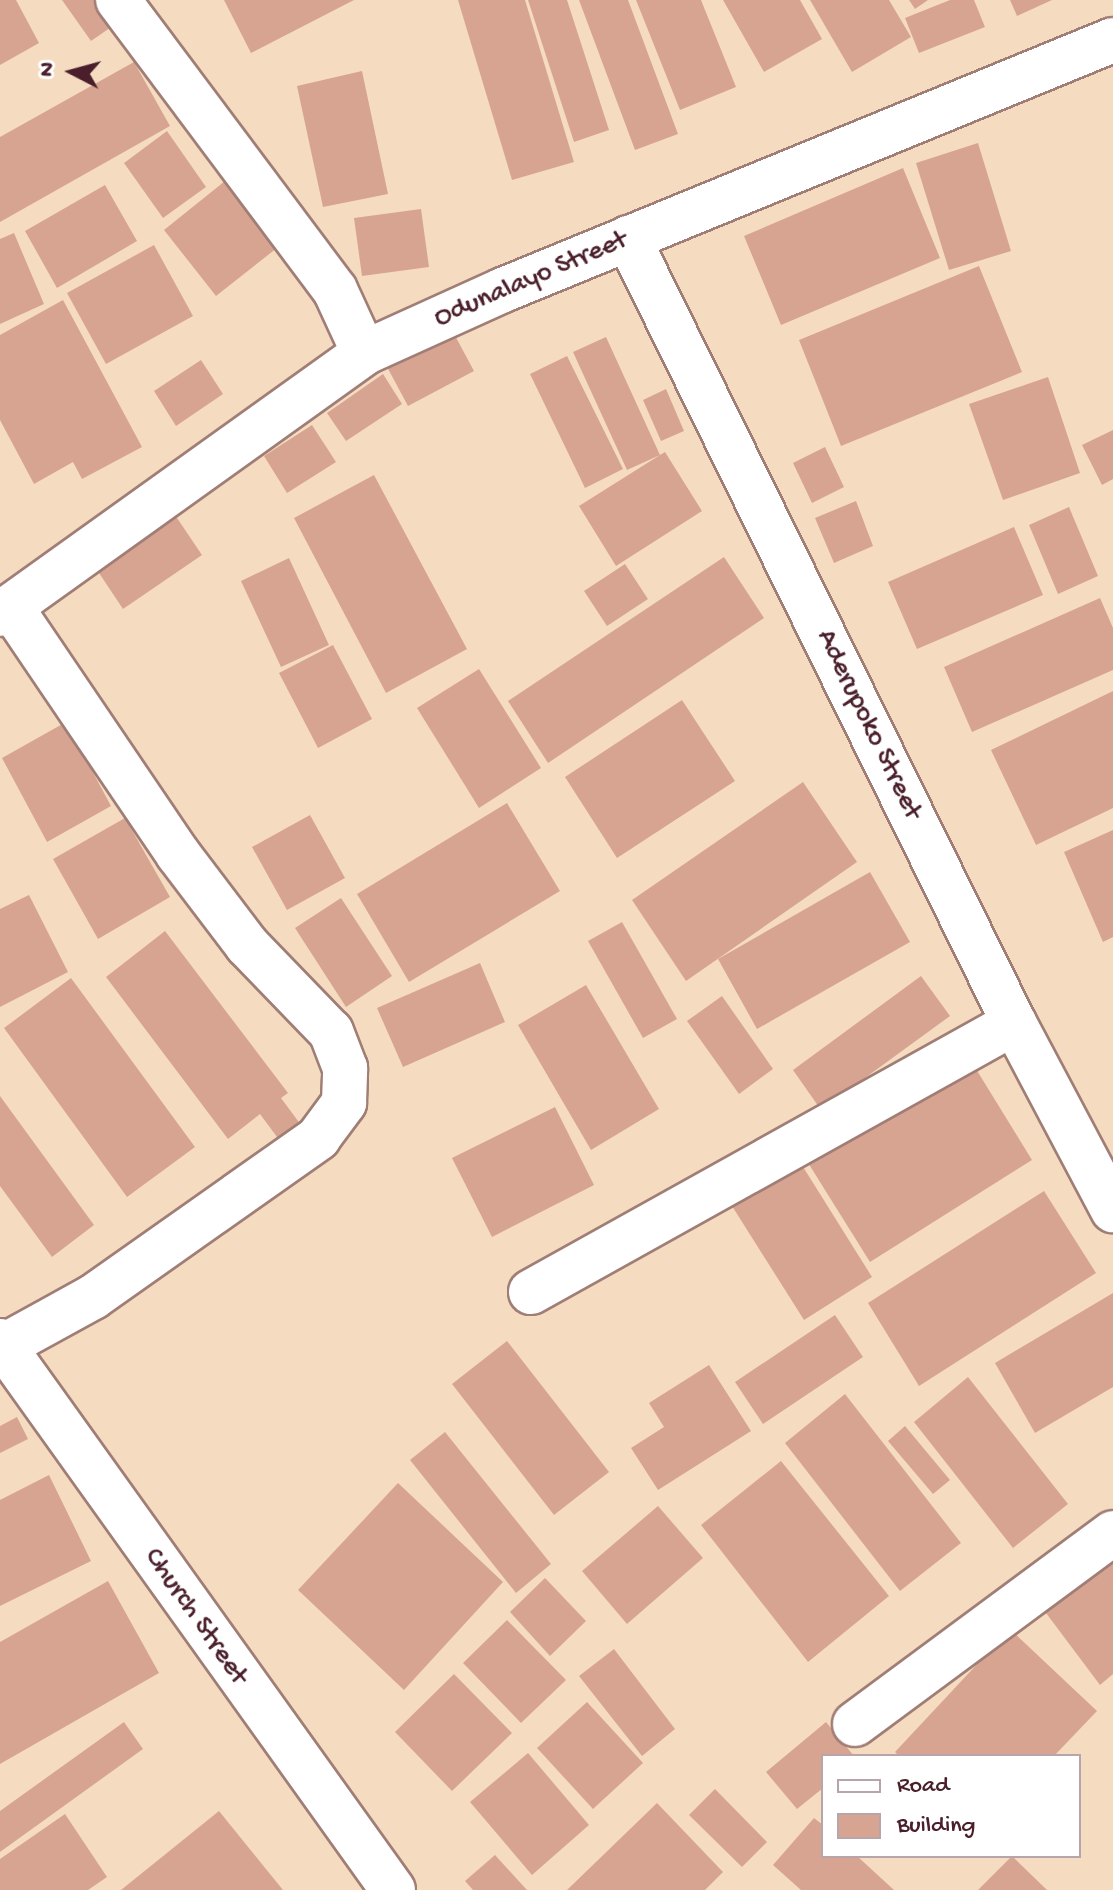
<!DOCTYPE html>
<style>
body{margin:0}
#map{position:relative;width:1113px;height:1890px;overflow:hidden;background:#f5dcc1;font-family:"Gochi Hand",sans-serif}
div>[style]{position:absolute}
.building>*{inset:0;background:#d8a492}
.roads{filter:drop-shadow(2px 0 #a07e76) drop-shadow(-2px 0 #a07e76) drop-shadow(0 2px #a07e76) drop-shadow(0 -2px #a07e76)}
.minor>*{height:44px;margin:-22px;padding:0 22px;transform-origin:22px;border-radius:22px;background:#fff}
span{translate:-50% -50%;white-space:nowrap;text-align:center;line-height:1.15;-webkit-text-stroke:8px #fff;paint-order:stroke}
.street-label{font-size:28px;color:#4a1f2b}
.legend{position:absolute;left:821px;top:1754px;width:260px;height:104px;box-sizing:border-box;background:#fff;border:2px solid #b7a5aa;margin:0;padding:10px 14px;list-style:none;font-size:24px;color:#4a1f2b}
.legend li{display:flex;align-items:center;gap:16px;height:40px}
.legend b{width:40px;border:2px solid #b7a5aa}
.north{position:absolute;left:32px;top:32px;width:80px;height:80px;-webkit-text-stroke:6px #fff;paint-order:stroke;rotate:276deg;font-size:22px;font-weight:700;line-height:32px;text-align:center;color:#4a1f2b}
.north::after{content:'';display:block;margin:auto;width:28px;height:36px;background:#4a1f2b;clip-path:polygon(50% 0,100% 100%,50% 72%,0 100%)}
</style>
<div id="map">
<div class="building">
<i style="clip-path:polygon(0 0,16px 0,39px 43px,0 65px)"></i>
<i style="clip-path:polygon(62px 0,100px 0,117px 23px,91px 41px)"></i>
<i style="clip-path:polygon(224px 0,354px 0,251px 53px)"></i>
<i style="clip-path:polygon(458px 0,525px 0,574px 162px,512px 180px)"></i>
<i style="clip-path:polygon(528px 0,567px 0,609px 130px,574px 142px)"></i>
<i style="clip-path:polygon(579px 0,628px 0,678px 134px,635px 150px)"></i>
<i style="clip-path:polygon(636px 0,701px 0,736px 87px,680px 110px)"></i>
<i style="clip-path:polygon(723px 0,800px 0,822px 39px,764px 72px)"></i>
<i style="clip-path:polygon(810px 0,889px 0,911px 37px,852px 72px)"></i>
<i style="clip-path:polygon(909px 0,928px 0,915px 9px)"></i>
<i style="clip-path:polygon(950px 0,974px 0,985px 27px,919px 53px,905px 18px)"></i>
<i style="clip-path:polygon(1010px 0,1052px 0,1017px 16px)"></i>
<i style="clip-path:polygon(134px 62px,170px 126px,0 222px,0 137px)"></i>
<i style="clip-path:polygon(362px 71px,388px 194px,323px 207px,297px 86px)"></i>
<i style="clip-path:polygon(167px 131px,206px 187px,163px 218px,124px 163px)"></i>
<i style="clip-path:polygon(978px 143px,1011px 251px,949px 270px,916px 163px)"></i>
<i style="clip-path:polygon(903px 168px,940px 258px,781px 325px,744px 236px)"></i>
<i style="clip-path:polygon(230px 177px,282px 244px,216px 296px,164px 230px)"></i>
<i style="clip-path:polygon(105px 185px,137px 241px,57px 288px,25px 231px)"></i>
<i style="clip-path:polygon(421px 209px,429px 267px,362px 276px,354px 218px)"></i>
<i style="clip-path:polygon(14px 233px,44px 304px,0 324px,0 239px)"></i>
<i style="clip-path:polygon(154px 245px,193px 316px,106px 364px,67px 293px)"></i>
<i style="clip-path:polygon(979px 266px,1022px 372px,841px 446px,799px 340px)"></i>
<i style="clip-path:polygon(63px 300px,142px 447px,82px 479px,73px 462px,34px 484px,0 420px,0 335px)"></i>
<i style="clip-path:polygon(452px 330px,474px 371px,408px 406px,386px 365px)"></i>
<i style="clip-path:polygon(606px 337px,660px 455px,665px 452px,702px 511px,616px 566px,579px 506px,660px 455px,627px 470px,573px 352px)"></i>
<i style="clip-path:polygon(567px 356px,623px 469px,585px 488px,530px 374px)"></i>
<i style="clip-path:polygon(201px 360px,223px 394px,176px 426px,154px 391px)"></i>
<i style="clip-path:polygon(383px 374px,402px 404px,346px 441px,327px 413px)"></i>
<i style="clip-path:polygon(1048px 377px,1080px 473px,1003px 500px,969px 404px)"></i>
<i style="clip-path:polygon(666px 389px,684px 431px,661px 441px,643px 400px)"></i>
<i style="clip-path:polygon(312px 425px,336px 462px,287px 493px,264px 456px)"></i>
<i style="clip-path:polygon(1113px 430px,1113px 479px,1102px 485px,1082px 445px)"></i>
<i style="clip-path:polygon(825px 447px,844px 487px,812px 503px,793px 463px)"></i>
<i style="clip-path:polygon(374px 475px,467px 649px,386px 693px,294px 518px)"></i>
<i style="clip-path:polygon(856px 501px,873px 546px,834px 563px,815px 518px)"></i>
<i style="clip-path:polygon(1069px 507px,1098px 576px,1058px 594px,1029px 525px)"></i>
<i style="clip-path:polygon(175px 515px,202px 555px,123px 609px,97px 570px)"></i>
<i style="clip-path:polygon(1014px 527px,1043px 595px,917px 649px,888px 582px)"></i>
<i style="clip-path:polygon(724px 557px,764px 618px,548px 763px,508px 701px)"></i>
<i style="clip-path:polygon(289px 558px,329px 645px,281px 667px,241px 581px)"></i>
<i style="clip-path:polygon(625px 564px,648px 599px,607px 626px,584px 591px)"></i>
<i style="clip-path:polygon(1100px 598px,1113px 628px,1113px 670px,972px 732px,944px 667px)"></i>
<i style="clip-path:polygon(333px 645px,372px 719px,318px 748px,279px 673px)"></i>
<i style="clip-path:polygon(479px 669px,541px 768px,479px 808px,417px 708px)"></i>
<i style="clip-path:polygon(1113px 691px,1113px 808px,1036px 845px,991px 750px)"></i>
<i style="clip-path:polygon(682px 700px,735px 781px,617px 858px,565px 777px)"></i>
<i style="clip-path:polygon(66px 722px,111px 806px,47px 842px,2px 758px)"></i>
<i style="clip-path:polygon(803px 782px,857px 862px,686px 981px,632px 900px)"></i>
<i style="clip-path:polygon(507px 803px,560px 891px,409px 982px,357px 894px)"></i>
<i style="clip-path:polygon(310px 815px,345px 878px,287px 910px,252px 847px)"></i>
<i style="clip-path:polygon(125px 818px,170px 897px,98px 939px,53px 859px)"></i>
<i style="clip-path:polygon(1113px 830px,1113px 937px,1103px 942px,1064px 852px)"></i>
<i style="clip-path:polygon(870px 872px,910px 942px,757px 1029px,718px 959px)"></i>
<i style="clip-path:polygon(29px 895px,68px 972px,0 1007px,0 909px)"></i>
<i style="clip-path:polygon(341px 898px,392px 976px,346px 1007px,295px 928px)"></i>
<i style="clip-path:polygon(622px 922px,677px 1019px,643px 1038px,588px 941px)"></i>
<i style="clip-path:polygon(165px 931px,288px 1093px,281px 1098px,301px 1125px,280px 1141px,260px 1114px,228px 1139px,106px 977px)"></i>
<i style="clip-path:polygon(480px 963px,505px 1022px,403px 1067px,377px 1008px)"></i>
<i style="clip-path:polygon(921px 976px,950px 1016px,821px 1110px,793px 1070px)"></i>
<i style="clip-path:polygon(71px 978px,195px 1147px,127px 1197px,4px 1028px)"></i>
<i style="clip-path:polygon(586px 985px,659px 1109px,591px 1150px,518px 1025px)"></i>
<i style="clip-path:polygon(722px 996px,773px 1069px,739px 1094px,687px 1021px)"></i>
<i style="clip-path:polygon(968px 1056px,1032px 1160px,870px 1262px,805px 1158px)"></i>
<i style="clip-path:polygon(0 1096px,94px 1225px,52px 1257px,0 1186px)"></i>
<i style="clip-path:polygon(555px 1107px,594px 1185px,492px 1237px,452px 1158px)"></i>
<i style="clip-path:polygon(800px 1162px,872px 1277px,804px 1320px,732px 1206px)"></i>
<i style="clip-path:polygon(1044px 1191px,1096px 1273px,919px 1386px,868px 1303px)"></i>
<i style="clip-path:polygon(1113px 1293px,1113px 1387px,1035px 1433px,995px 1363px)"></i>
<i style="clip-path:polygon(835px 1315px,863px 1357px,763px 1424px,735px 1382px)"></i>
<i style="clip-path:polygon(507px 1341px,609px 1472px,554px 1515px,452px 1384px)"></i>
<i style="clip-path:polygon(709px 1365px,751px 1431px,658px 1490px,631px 1448px,664px 1427px,649px 1403px)"></i>
<i style="clip-path:polygon(968px 1377px,1068px 1504px,1013px 1548px,914px 1422px)"></i>
<i style="clip-path:polygon(845px 1394px,961px 1543px,900px 1591px,785px 1443px)"></i>
<i style="clip-path:polygon(17px 1417px,28px 1439px,0 1453px,0 1426px)"></i>
<i style="clip-path:polygon(905px 1426px,950px 1480px,933px 1494px,888px 1441px)"></i>
<i style="clip-path:polygon(445px 1432px,551px 1564px,516px 1593px,410px 1460px)"></i>
<i style="clip-path:polygon(781px 1461px,889px 1596px,808px 1662px,701px 1525px)"></i>
<i style="clip-path:polygon(49px 1475px,91px 1561px,0 1606px,0 1500px)"></i>
<i style="clip-path:polygon(398px 1483px,503px 1582px,404px 1690px,298px 1590px)"></i>
<i style="clip-path:polygon(658px 1506px,703px 1558px,627px 1624px,582px 1571px)"></i>
<i style="clip-path:polygon(1113px 1555px,1113px 1674px,1100px 1685px,1043px 1609px)"></i>
<i style="clip-path:polygon(545px 1578px,586px 1621px,550px 1656px,510px 1612px)"></i>
<i style="clip-path:polygon(108px 1581px,159px 1673px,0 1764px,0 1642px)"></i>
<i style="clip-path:polygon(507px 1620px,566px 1680px,521px 1723px,463px 1663px)"></i>
<i style="clip-path:polygon(1010px 1629px,1097px 1711px,1054px 1756px,899px 1756px,895px 1752px)"></i>
<i style="clip-path:polygon(614px 1649px,675px 1729px,642px 1756px,579px 1676px)"></i>
<i style="clip-path:polygon(454px 1674px,512px 1733px,452px 1791px,395px 1732px)"></i>
<i style="clip-path:polygon(587px 1702px,643px 1763px,593px 1809px,537px 1748px)"></i>
<i style="clip-path:polygon(124px 1722px,143px 1749px,0 1852px,0 1811px)"></i>
<i style="clip-path:polygon(826px 1722px,854px 1756px,823px 1756px,823px 1788px,797px 1809px,766px 1772px)"></i>
<i style="clip-path:polygon(528px 1753px,589px 1825px,532px 1875px,470px 1802px)"></i>
<i style="clip-path:polygon(715px 1789px,767px 1842px,742px 1867px,689px 1815px)"></i>
<i style="clip-path:polygon(657px 1803px,723px 1872px,705px 1890px,567px 1890px)"></i>
<i style="clip-path:polygon(219px 1811px,283px 1890px,121px 1890px)"></i>
<i style="clip-path:polygon(65px 1814px,107px 1877px,88px 1890px,0 1890px,0 1859px)"></i>
<i style="clip-path:polygon(814px 1818px,823px 1825px,823px 1856px,857px 1856px,894px 1890px,801px 1890px,773px 1865px)"></i>
<i style="clip-path:polygon(495px 1855px,527px 1890px,473px 1890px,465px 1881px)"></i>
<i style="clip-path:polygon(1012px 1856px,1047px 1890px,978px 1890px)"></i>
</div>
<div class="roads">
<div class="minor">
<i style="left:118px;top:0;width:362px;rotate:53.2deg"></i>
<i style="left:335px;top:290px;width:69px;rotate:65.3deg"></i>
<i style="left:628px;top:238px;width:875px;rotate:63.82deg"></i>
<i style="left:1014px;top:1023px;width:212px;rotate:62.1deg"></i>
<i style="left:0;top:614px;width:448px;rotate:-35.6deg"></i>
<i style="left:364px;top:353px;width:153px;rotate:-24.4deg"></i>
<i style="left:503px;top:290px;width:659px;rotate:-22.29deg"></i>
<i style="left:531px;top:1292px;width:553px;rotate:-29.12deg"></i>
<i style="left:0;top:1341px;width:675px;rotate:54.4deg"></i>
<i style="left:2px;top:1347px;width:104px;rotate:-28.8deg"></i>
<i style="left:93px;top:1297px;width:276px;rotate:-35.2deg"></i>
<i style="left:318px;top:1138px;width:44px;rotate:-53.4deg"></i>
<i style="left:344px;top:1103px;width:35px;rotate:-88deg"></i>
<i style="left:345px;top:1068px;width:39px;rotate:-111deg"></i>
<i style="left:331px;top:1032px;width:121px;rotate:-134deg"></i>
<i style="left:247px;top:945px;width:114px;rotate:-127.2deg"></i>
<i style="left:178px;top:854px;width:298px;rotate:-124.1deg"></i>
<i style="left:855px;top:1724px;width:321px;rotate:-36.5deg"></i>
</div>
</div>
<div class="street-label">
<span style="left:531px;top:280px;rotate:-23deg">Odunalayo Street</span>
<span style="left:868px;top:725px;rotate:64deg">Aderupoko Street</span>
<span style="left:195px;top:1617px;rotate:55deg">Church Street</span>
</div>
<ul class="legend">
<li><b style="height:10px;background:#fff"></b>Road</li>
<li><b style="height:22px;background:#d8a492"></b>Building</li>
</ul>
<div class="north">N</div>
</div>
